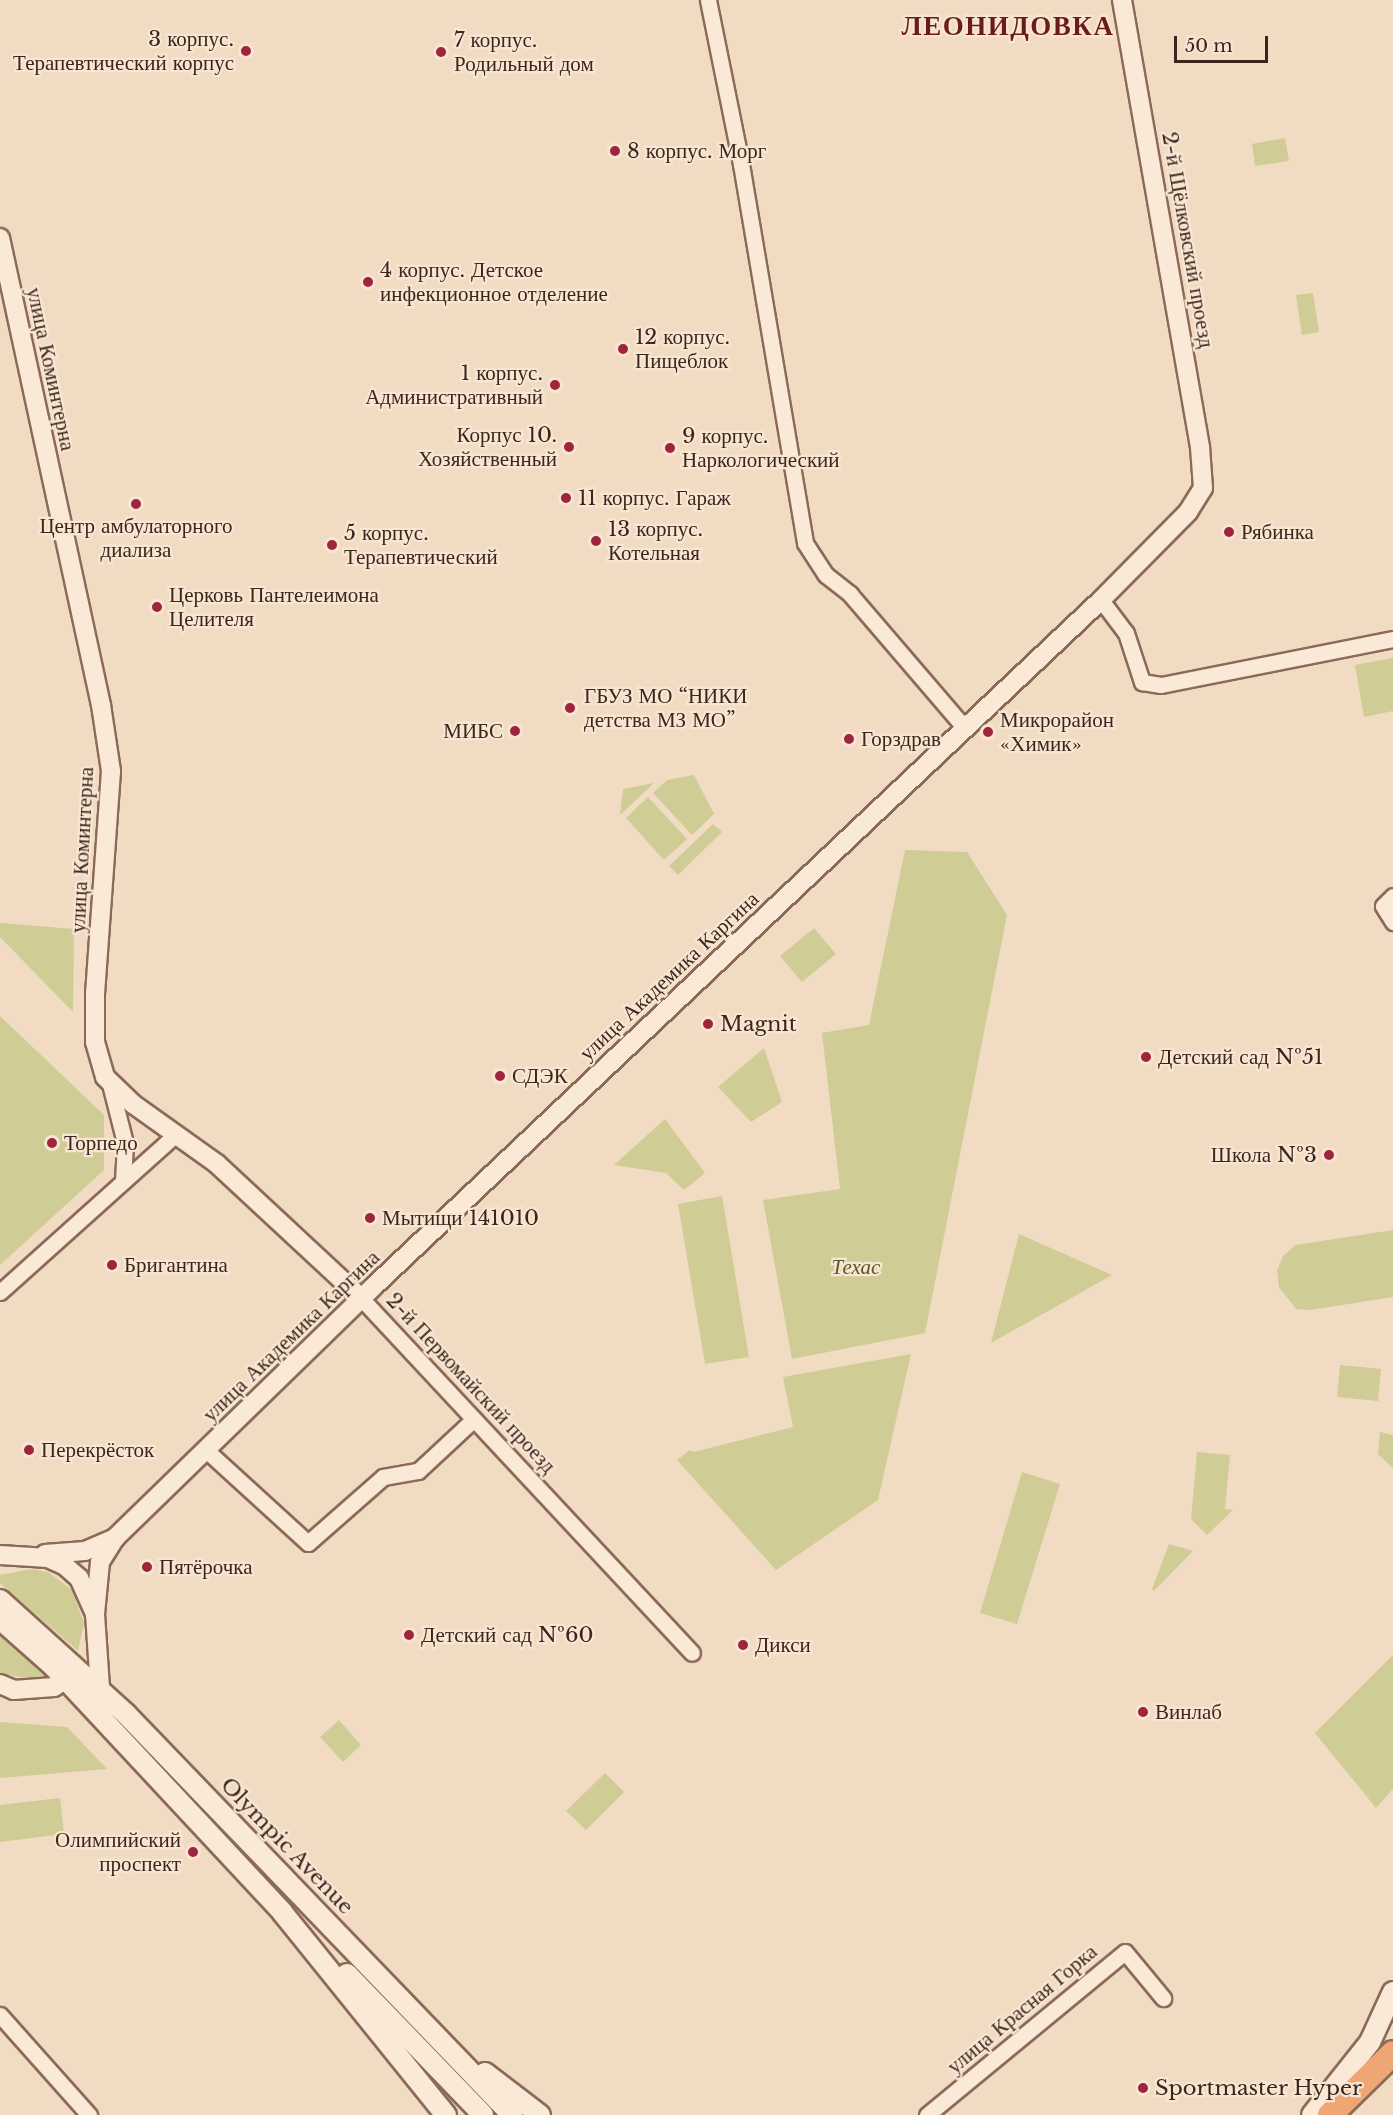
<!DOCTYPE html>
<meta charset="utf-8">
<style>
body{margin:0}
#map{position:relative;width:1393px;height:2115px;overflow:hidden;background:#f1dbc3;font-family:"Libre Baskerville",serif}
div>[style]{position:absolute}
.green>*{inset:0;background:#d0cc96}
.roads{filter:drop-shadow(2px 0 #8c6a58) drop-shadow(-2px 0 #8c6a58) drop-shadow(0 2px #8c6a58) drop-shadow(0 -2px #8c6a58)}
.minor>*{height:15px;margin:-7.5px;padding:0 7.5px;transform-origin:7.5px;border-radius:7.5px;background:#fbe9d7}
.tertiary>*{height:18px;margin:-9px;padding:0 9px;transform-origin:9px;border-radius:9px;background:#fbe9d7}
.secondary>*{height:20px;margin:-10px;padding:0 10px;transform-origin:10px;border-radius:10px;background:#fbe9d7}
.trunk>*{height:24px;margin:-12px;padding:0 12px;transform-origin:12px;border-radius:12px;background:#eea774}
.dots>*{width:16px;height:16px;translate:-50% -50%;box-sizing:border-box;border:3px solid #f8e6d3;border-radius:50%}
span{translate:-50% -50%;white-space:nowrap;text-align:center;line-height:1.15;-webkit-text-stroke:4.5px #f8e6d3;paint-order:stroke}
.poi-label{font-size:21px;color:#3b261d}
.right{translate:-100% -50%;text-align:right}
.left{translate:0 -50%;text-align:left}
.street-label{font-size:21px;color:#3b261d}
.park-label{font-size:21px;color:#565923;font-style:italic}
.district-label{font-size:27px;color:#6b1c1a;font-weight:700;letter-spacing:1.5px}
.scale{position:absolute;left:1174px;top:36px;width:94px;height:27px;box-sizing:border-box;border:3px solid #3b261d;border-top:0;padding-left:8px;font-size:18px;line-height:21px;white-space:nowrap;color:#3b261d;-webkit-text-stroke:4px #f8e6d3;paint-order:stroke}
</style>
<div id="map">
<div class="green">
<i style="clip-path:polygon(1285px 138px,1289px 161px,1255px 166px,1252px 144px)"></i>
<i style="clip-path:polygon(1313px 293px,1319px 332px,1302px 335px,1296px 295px)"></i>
<i style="clip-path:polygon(1393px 658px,1393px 711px,1364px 717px,1355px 665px)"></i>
<i style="clip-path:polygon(694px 775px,714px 814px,692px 835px,653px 793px,667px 780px)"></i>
<i style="clip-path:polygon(654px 783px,620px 815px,623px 789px)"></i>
<i style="clip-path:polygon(648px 797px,687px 839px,664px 860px,626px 818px)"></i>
<i style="clip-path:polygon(713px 824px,722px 832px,678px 875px,669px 866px)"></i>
<i style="clip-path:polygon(905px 850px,967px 852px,1007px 915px,925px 1333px,792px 1359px,763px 1200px,840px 1189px,822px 1033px,869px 1025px)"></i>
<i style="clip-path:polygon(0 923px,74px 929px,73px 1012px,0 937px)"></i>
<i style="clip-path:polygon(814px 928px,836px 954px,802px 982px,780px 956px)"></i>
<i style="clip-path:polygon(0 1016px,104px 1115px,104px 1170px,0 1265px)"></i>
<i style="clip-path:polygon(764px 1048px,782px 1102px,751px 1122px,718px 1087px)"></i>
<i style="clip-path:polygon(665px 1119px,705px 1173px,684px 1190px,666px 1173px,614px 1165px)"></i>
<i style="clip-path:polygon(722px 1196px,749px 1357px,705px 1364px,678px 1204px)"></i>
<i style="clip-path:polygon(1393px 1230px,1393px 1297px,1310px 1310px,1296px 1309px,1279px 1287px,1277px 1271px,1283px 1256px,1296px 1245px)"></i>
<i style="clip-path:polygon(1019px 1234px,1112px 1275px,991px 1343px)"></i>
<i style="clip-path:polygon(911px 1354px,878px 1500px,776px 1570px,677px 1460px,690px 1450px,694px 1452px,793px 1427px,783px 1377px)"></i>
<i style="clip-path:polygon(1340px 1365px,1381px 1369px,1378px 1401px,1337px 1397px)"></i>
<i style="clip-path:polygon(1380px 1432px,1393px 1435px,1393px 1468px,1378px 1454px)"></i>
<i style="clip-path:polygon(1197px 1452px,1230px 1455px,1225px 1509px,1233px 1510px,1207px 1535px,1191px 1519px)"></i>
<i style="clip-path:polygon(1022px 1472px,1060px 1484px,1017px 1624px,980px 1613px)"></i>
<i style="clip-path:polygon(1169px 1544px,1193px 1551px,1154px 1591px,1152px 1589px)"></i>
<i style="clip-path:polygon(32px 1569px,48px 1572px,72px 1590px,84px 1623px,78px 1651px,0 1583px,0 1575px)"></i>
<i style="clip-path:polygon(0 1631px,53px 1675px,34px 1680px,0 1673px)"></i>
<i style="clip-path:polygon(1393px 1655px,1393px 1789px,1376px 1808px,1315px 1733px)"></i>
<i style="clip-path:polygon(339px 1720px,361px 1745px,343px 1762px,320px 1737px)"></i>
<i style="clip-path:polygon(0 1722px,67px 1727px,107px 1769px,0 1778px)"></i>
<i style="clip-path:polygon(605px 1773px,624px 1792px,586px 1830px,566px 1811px)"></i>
<i style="clip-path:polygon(60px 1798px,64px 1834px,0 1842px,0 1805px)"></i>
</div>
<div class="roads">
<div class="minor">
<i style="left:708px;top:0;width:167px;rotate:78.6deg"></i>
<i style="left:741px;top:164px;width:384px;rotate:80.4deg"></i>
<i style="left:805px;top:543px;width:38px;rotate:57deg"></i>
<i style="left:826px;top:575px;width:31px;rotate:38deg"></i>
<i style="left:850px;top:594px;width:175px;rotate:49.4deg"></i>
<i style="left:1101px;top:600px;width:41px;rotate:52.9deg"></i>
<i style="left:1126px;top:633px;width:52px;rotate:71.9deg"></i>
<i style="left:1142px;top:682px;width:19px;rotate:9deg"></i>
<i style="left:1161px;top:685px;width:237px;rotate:-11.2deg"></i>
<i style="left:1393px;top:896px;width:14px;rotate:135deg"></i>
<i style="left:1383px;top:906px;width:19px;rotate:58deg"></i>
<i style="left:110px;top:1084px;width:61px;rotate:75.7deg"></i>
<i style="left:125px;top:1143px;width:38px;rotate:93deg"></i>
<i style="left:0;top:1292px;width:234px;rotate:-41.9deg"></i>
<i style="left:361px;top:1298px;width:485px;rotate:47deg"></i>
<i style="left:206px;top:1450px;width:138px;rotate:42.4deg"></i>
<i style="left:308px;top:1543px;width:100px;rotate:-41.3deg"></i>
<i style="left:383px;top:1477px;width:36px;rotate:-10deg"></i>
<i style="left:418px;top:1471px;width:76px;rotate:-42.9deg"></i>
<i style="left:0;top:2015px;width:134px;rotate:48.3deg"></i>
<i style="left:927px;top:2115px;width:256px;rotate:-39.5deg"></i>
<i style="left:1125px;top:1952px;width:60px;rotate:50.4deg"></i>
</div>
<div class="tertiary">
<i style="left:0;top:238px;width:478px;rotate:77.8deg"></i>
<i style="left:101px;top:705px;width:67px;rotate:81.4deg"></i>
<i style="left:111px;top:771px;width:223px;rotate:94.1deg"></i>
<i style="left:95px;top:993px;width:49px;rotate:90deg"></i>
<i style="left:95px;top:1042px;width:36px;rotate:74deg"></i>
<i style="left:105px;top:1077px;width:39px;rotate:44deg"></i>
<i style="left:133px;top:1104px;width:103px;rotate:35.5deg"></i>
<i style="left:217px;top:1164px;width:197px;rotate:42.9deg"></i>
<i style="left:45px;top:1554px;width:40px;rotate:-4.3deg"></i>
<i style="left:85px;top:1551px;width:33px;rotate:-23deg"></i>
<i style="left:0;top:1555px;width:48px;rotate:3.6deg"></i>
<i style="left:48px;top:1558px;width:17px;rotate:24deg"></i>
<i style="left:64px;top:1565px;width:20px;rotate:41deg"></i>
<i style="left:79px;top:1578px;width:39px;rotate:66deg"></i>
<i style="left:95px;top:1614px;width:74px;rotate:86.1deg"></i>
<i style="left:95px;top:1614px;width:52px;rotate:-84.5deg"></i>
<i style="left:100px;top:1562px;width:28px;rotate:-58deg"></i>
<i style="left:115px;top:1538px;width:360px;rotate:-44.2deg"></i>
<i style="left:373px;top:1287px;width:1001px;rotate:-43.34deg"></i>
<i style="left:1101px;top:600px;width:124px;rotate:-45.3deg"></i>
<i style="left:1188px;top:512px;width:28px;rotate:-58deg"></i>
<i style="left:1203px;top:488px;width:41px;rotate:-94.2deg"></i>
<i style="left:1200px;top:447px;width:454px;rotate:-99.9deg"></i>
<i style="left:0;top:1684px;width:15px;rotate:23deg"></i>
<i style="left:14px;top:1690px;width:40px;rotate:-4.3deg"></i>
<i style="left:54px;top:1687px;width:29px;rotate:-34deg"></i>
</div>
<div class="secondary">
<i style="left:0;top:1600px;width:170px;rotate:42.1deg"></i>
<i style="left:126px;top:1714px;width:557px;rotate:46.09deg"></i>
<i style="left:0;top:1619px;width:71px;rotate:41.6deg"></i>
<i style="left:53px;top:1666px;width:336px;rotate:47deg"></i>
<i style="left:282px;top:1912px;width:261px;rotate:51.1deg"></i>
<i style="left:347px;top:1974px;width:196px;rotate:46deg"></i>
<i style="left:485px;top:2073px;width:69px;rotate:37.4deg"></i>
<i style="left:1312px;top:2115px;width:93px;rotate:-51.5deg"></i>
<i style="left:1370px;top:2042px;width:55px;rotate:-65.3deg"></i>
</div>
<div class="trunk">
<i style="left:1330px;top:2115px;width:88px;rotate:-44.5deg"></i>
</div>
</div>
<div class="dots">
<i style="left:246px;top:51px;background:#9f253c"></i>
<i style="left:441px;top:52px;background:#9f253c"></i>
<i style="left:615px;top:151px;background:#9f253c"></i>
<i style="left:368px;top:282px;background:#9f253c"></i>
<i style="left:623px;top:349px;background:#9f253c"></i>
<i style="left:555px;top:385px;background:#9f253c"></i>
<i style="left:569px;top:447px;background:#9f253c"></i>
<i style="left:670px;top:448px;background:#9f253c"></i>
<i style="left:566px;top:498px;background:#9f253c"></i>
<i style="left:136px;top:504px;background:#9f253c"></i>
<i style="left:1229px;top:532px;background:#9f253c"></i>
<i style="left:596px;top:541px;background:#9f253c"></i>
<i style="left:332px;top:545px;background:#9f253c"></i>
<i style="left:157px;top:607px;background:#9f253c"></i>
<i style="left:570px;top:708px;background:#9f253c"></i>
<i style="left:515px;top:731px;background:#9f253c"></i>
<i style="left:988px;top:732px;background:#9f253c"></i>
<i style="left:849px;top:739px;background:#9f253c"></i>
<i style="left:708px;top:1024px;background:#9f253c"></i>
<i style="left:1146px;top:1057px;background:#9f253c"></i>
<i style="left:500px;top:1076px;background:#9f253c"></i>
<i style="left:52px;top:1143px;background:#9f253c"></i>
<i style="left:1329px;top:1155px;background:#9f253c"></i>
<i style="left:370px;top:1218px;background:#9f253c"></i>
<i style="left:112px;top:1265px;background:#9f253c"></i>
<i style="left:29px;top:1450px;background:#9f253c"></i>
<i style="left:147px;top:1567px;background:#9f253c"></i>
<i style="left:409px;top:1635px;background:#9f253c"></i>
<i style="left:743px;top:1645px;background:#9f253c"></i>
<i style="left:1143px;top:1712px;background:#9f253c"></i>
<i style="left:193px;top:1852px;background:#9f253c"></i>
<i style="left:1143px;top:2088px;background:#9f253c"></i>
</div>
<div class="poi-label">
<span class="right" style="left:234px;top:51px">3 корпус.<br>Терапевтический корпус</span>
<span class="left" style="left:454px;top:52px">7 корпус.<br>Родильный дом</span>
<span class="left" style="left:627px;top:151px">8 корпус. Морг</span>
<span class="left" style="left:380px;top:282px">4 корпус. Детское<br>инфекционное отделение</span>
<span class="left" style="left:635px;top:349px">12 корпус.<br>Пищеблок</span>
<span class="right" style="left:543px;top:385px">1 корпус.<br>Административный</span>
<span class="right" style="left:557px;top:447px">Корпус 10.<br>Хозяйственный</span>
<span class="left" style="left:682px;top:448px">9 корпус.<br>Наркологический</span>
<span class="left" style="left:578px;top:498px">11 корпус. Гараж</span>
<span style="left:136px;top:538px">Центр амбулаторного<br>диализа</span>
<span class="left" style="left:608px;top:541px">13 корпус.<br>Котельная</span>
<span class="left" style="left:1241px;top:532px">Рябинка</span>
<span class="left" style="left:344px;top:545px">5 корпус.<br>Терапевтический</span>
<span class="left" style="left:169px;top:607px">Церковь Пантелеимона<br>Целителя</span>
<span class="left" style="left:584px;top:708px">ГБУЗ МО “НИКИ<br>детства МЗ МО”</span>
<span class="left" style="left:1000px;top:732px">Микрорайон<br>«Химик»</span>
<span class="right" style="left:503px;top:731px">МИБС</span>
<span class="left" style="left:861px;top:739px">Горздрав</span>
<span class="left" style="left:720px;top:1024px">Magnit</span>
<span class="left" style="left:1158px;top:1057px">Детский сад №51</span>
<span class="left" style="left:512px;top:1076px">СДЭК</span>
<span class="left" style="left:64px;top:1143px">Торпедо</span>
<span class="right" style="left:1317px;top:1155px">Школа №3</span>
<span class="left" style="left:382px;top:1218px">Мытищи 141010</span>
<span class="left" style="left:124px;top:1265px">Бригантина</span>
<span class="left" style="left:41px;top:1450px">Перекрёсток</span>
<span class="left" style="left:159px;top:1567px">Пятёрочка</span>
<span class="left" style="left:421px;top:1635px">Детский сад №60</span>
<span class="left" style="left:755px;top:1645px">Дикси</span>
<span class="left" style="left:1155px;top:1712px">Винлаб</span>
<span class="right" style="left:181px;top:1852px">Олимпийский<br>проспект</span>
<span class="left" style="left:1155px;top:2088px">Sportmaster Hyper</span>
</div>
<div class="street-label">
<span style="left:1188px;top:240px;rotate:80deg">2-й Щёлковский проезд</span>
<span style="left:51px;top:369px;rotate:78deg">улица Коминтерна</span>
<span style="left:82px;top:850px;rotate:-87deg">улица Коминтерна</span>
<span style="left:669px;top:976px;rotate:-43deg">улица Академика Каргина</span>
<span style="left:291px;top:1336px;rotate:-44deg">улица Академика Каргина</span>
<span style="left:471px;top:1383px;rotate:47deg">2-й Первомайский проезд</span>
<span style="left:287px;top:1846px;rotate:46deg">Olympic Avenue</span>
<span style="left:1022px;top:2009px;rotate:-40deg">улица Красная Горка</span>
</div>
<div class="park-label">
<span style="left:856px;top:1267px">Техас</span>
</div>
<div class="district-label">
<span style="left:1008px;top:26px">ЛЕОНИДОВКА</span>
</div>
<div class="scale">50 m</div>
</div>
